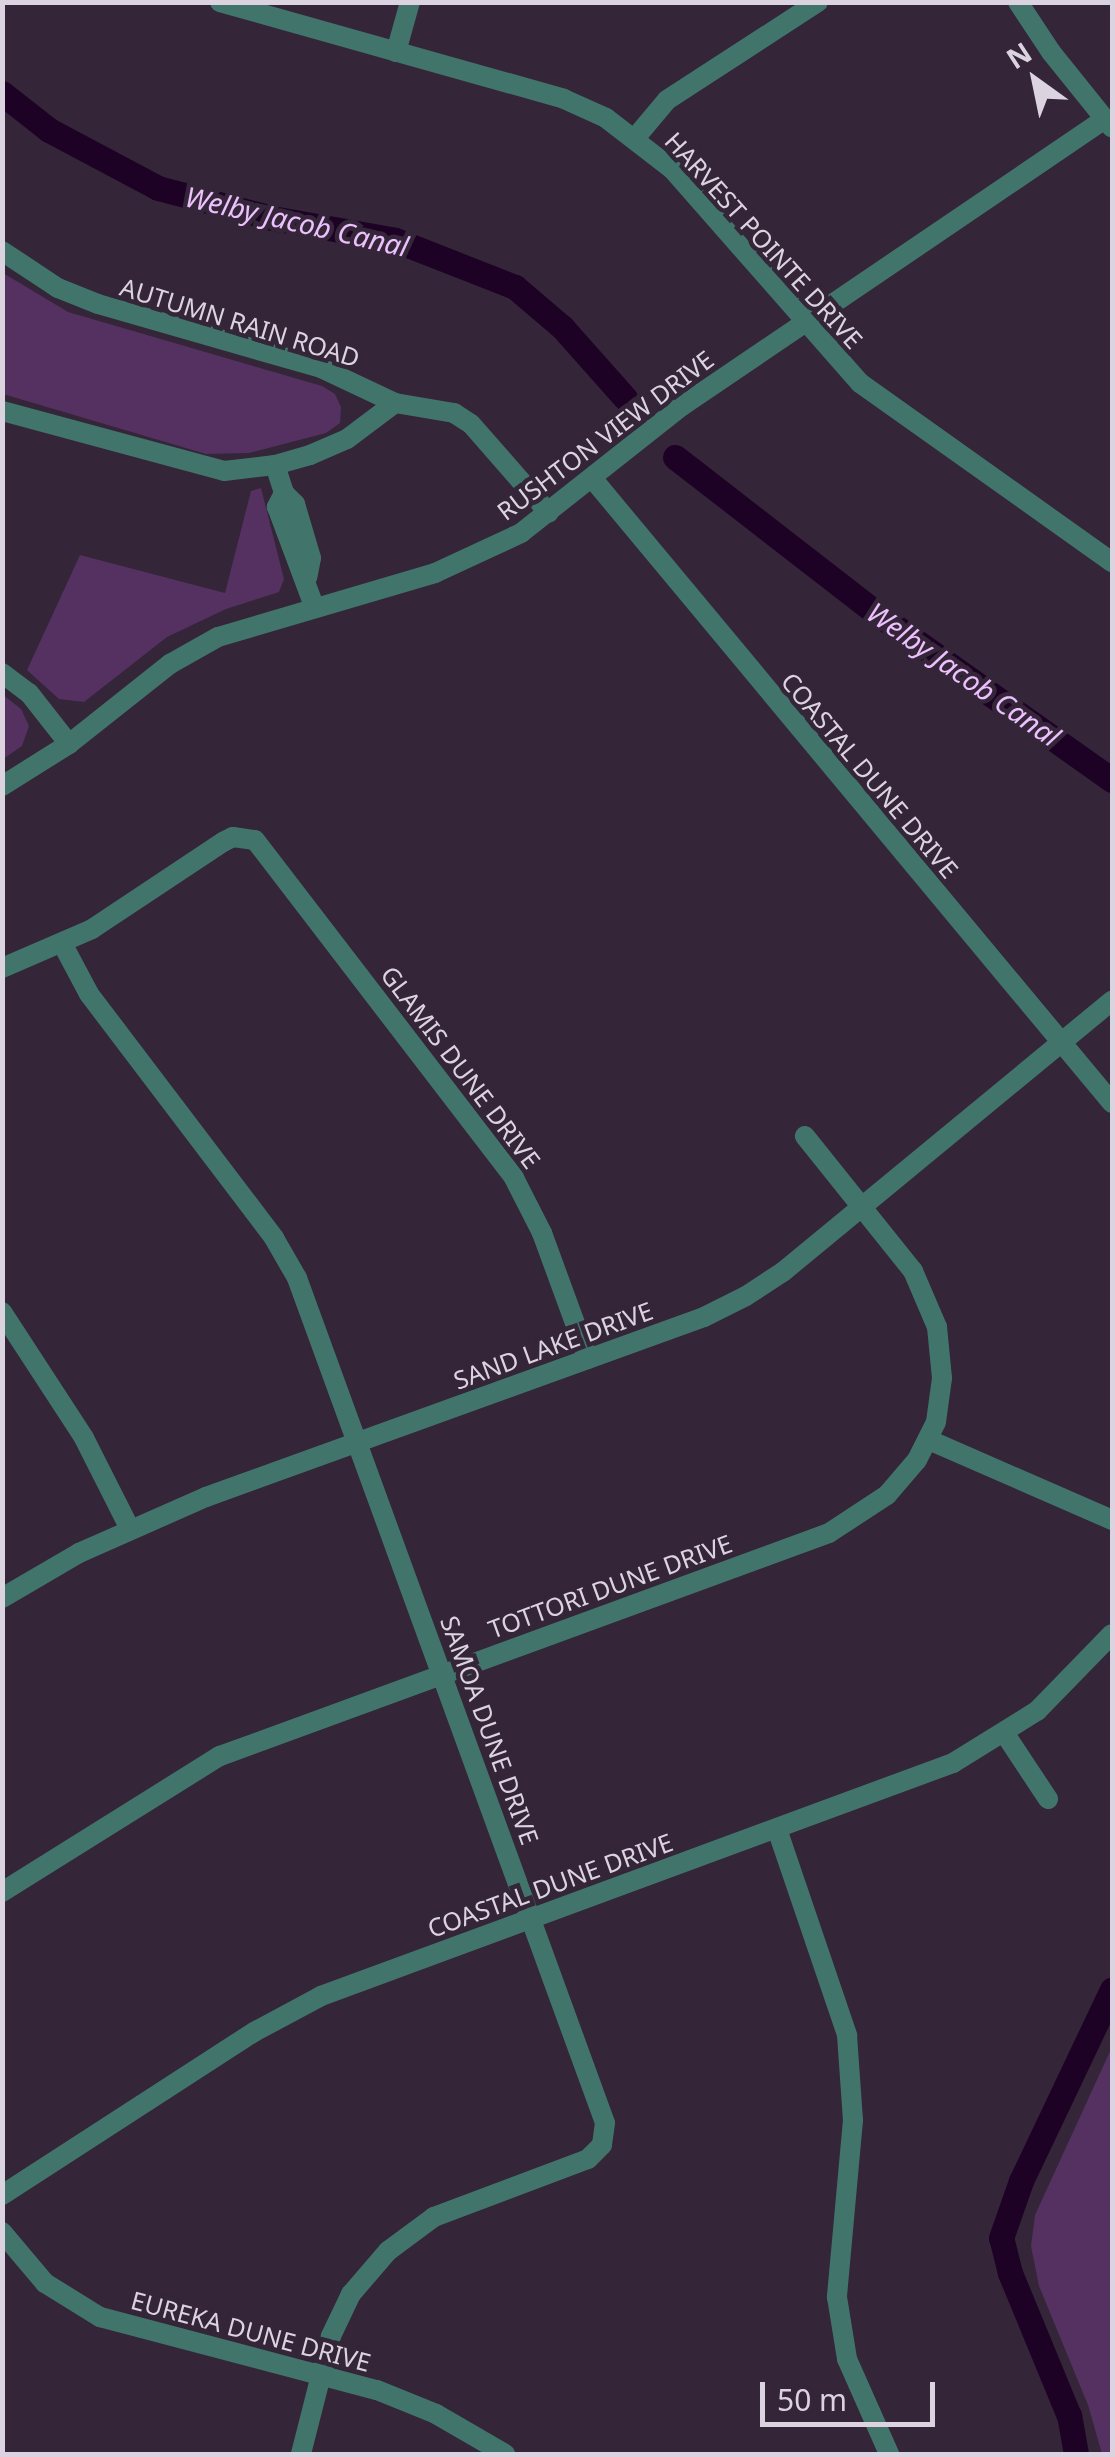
<!DOCTYPE html>
<style>
body{margin:0}
#map{position:relative;width:1115px;height:2457px;overflow:hidden;background:#342539;font-family:"Noto Sans",sans-serif}
div>[style]{position:absolute}
.green>*{inset:0;background:#543160}
.canal>*{height:25px;margin:-12.5px;padding:0 12.5px;transform-origin:12.5px;border-radius:12.5px;background:#1d0226}
.street>*{height:20px;margin:-10px;padding:0 10px;transform-origin:10px;border-radius:10px;background:#41756c}
span{translate:-50% -50%;white-space:nowrap;text-align:center;line-height:1.15;-webkit-text-stroke:9px #342539;paint-order:stroke}
.street-label{font-size:25px;color:#dcd3e0}
.water-label{font-size:28px;color:#ecc1fd;font-style:italic}
.frame{position:absolute;inset:0;border:5px solid #dcd3e0;pointer-events:none}
.north{position:absolute;left:985px;top:30px;width:100px;height:100px;-webkit-text-stroke:8px #342539;paint-order:stroke;rotate:327deg;font-size:28px;font-weight:700;line-height:40px;text-align:center;color:#dcd3e0}
.north::after{content:'';display:block;margin:auto;width:35px;height:45px;background:#dcd3e0;clip-path:polygon(50% 0,100% 100%,50% 72%,0 100%)}
.scale{position:absolute;left:760px;top:2382px;width:175px;height:45px;box-sizing:border-box;border:5px solid #dcd3e0;border-top:0;padding-left:12px;font-size:30px;line-height:35px;white-space:nowrap;color:#dcd3e0;-webkit-text-stroke:8px #342539;paint-order:stroke}
</style>
<div id="map">
<div class="green">
<i style="clip-path:polygon(3px 273px,68px 312px,322px 386px,335px 394px,341px 407px,340px 423px,326px 433px,249px 453px,206px 454px,3px 394px)"></i>
<i style="clip-path:polygon(261px 488px,284px 579px,279px 592px,226px 609px,167px 637px,84px 702px,59px 699px,27px 670px,80px 555px,225px 593px,251px 491px)"></i>
<i style="clip-path:polygon(2px 694px,21px 709px,29px 726px,22px 746px,3px 759px)"></i>
<i style="clip-path:polygon(1112px 2047px,1112px 2454px,1102px 2454px,1088px 2405px,1039px 2286px,1031px 2246px,1035px 2215px)"></i>
</div>
<div class="canal">
<i style="left:2px;top:93px;width:60px;rotate:38.2deg"></i>
<i style="left:49px;top:130px;width:123px;rotate:28deg"></i>
<i style="left:158px;top:188px;width:118px;rotate:14.7deg"></i>
<i style="left:272px;top:218px;width:125px;rotate:10.1deg"></i>
<i style="left:395px;top:240px;width:129px;rotate:21.4deg"></i>
<i style="left:515px;top:287px;width:62px;rotate:40.4deg"></i>
<i style="left:562px;top:327px;width:95px;rotate:48.4deg"></i>
<i style="left:675px;top:457px;width:254px;rotate:37.8deg"></i>
<i style="left:876px;top:613px;width:289px;rotate:35.3deg"></i>
<i style="left:1076px;top:2454px;width:39px;rotate:-100deg"></i>
<i style="left:1069px;top:2416px;width:155px;rotate:-112.4deg"></i>
<i style="left:1010px;top:2273px;width:36px;rotate:-104deg"></i>
<i style="left:1001px;top:2238px;width:60px;rotate:-70.7deg"></i>
<i style="left:1021px;top:2181px;width:212px;rotate:-64.6deg"></i>
</div>
<div class="street">
<i style="left:220px;top:2px;width:357px;rotate:15.7deg"></i>
<i style="left:564px;top:99px;width:46px;rotate:24.3deg"></i>
<i style="left:606px;top:118px;width:83px;rotate:37.7deg"></i>
<i style="left:672px;top:169px;width:285px;rotate:48.7deg"></i>
<i style="left:860px;top:383px;width:309px;rotate:35.4deg"></i>
<i style="left:1018px;top:2px;width:60px;rotate:56.6deg"></i>
<i style="left:1051px;top:52px;width:97px;rotate:51.2deg"></i>
<i style="left:396px;top:52px;width:52px;rotate:-74.4deg"></i>
<i style="left:636px;top:137px;width:48px;rotate:-50deg"></i>
<i style="left:667px;top:100px;width:180px;rotate:-33deg"></i>
<i style="left:2px;top:251px;width:67px;rotate:33.5deg"></i>
<i style="left:58px;top:288px;width:43px;rotate:21.8deg"></i>
<i style="left:98px;top:304px;width:232px;rotate:16deg"></i>
<i style="left:321px;top:368px;width:82px;rotate:25.3deg"></i>
<i style="left:395px;top:403px;width:60px;rotate:9.6deg"></i>
<i style="left:454px;top:413px;width:20px;rotate:33deg"></i>
<i style="left:471px;top:424px;width:118px;rotate:48.8deg"></i>
<i style="left:2px;top:411px;width:230px;rotate:15.1deg"></i>
<i style="left:224px;top:471px;width:51px;rotate:-6.7deg"></i>
<i style="left:275px;top:465px;width:36px;rotate:-16deg"></i>
<i style="left:310px;top:455px;width:40px;rotate:-23.4deg"></i>
<i style="left:347px;top:439px;width:60px;rotate:-36.9deg"></i>
<i style="left:275px;top:465px;width:29px;rotate:72deg"></i>
<i style="left:284px;top:493px;width:16px;rotate:45deg"></i>
<i style="left:295px;top:504px;width:56px;rotate:73.5deg"></i>
<i style="left:311px;top:558px;width:20px;rotate:101deg"></i>
<i style="left:592px;top:478px;width:813px;rotate:50.24deg"></i>
<i style="left:284px;top:493px;width:16px;rotate:117deg"></i>
<i style="left:277px;top:507px;width:106px;rotate:69.5deg"></i>
<i style="left:2px;top:673px;width:34px;rotate:37deg"></i>
<i style="left:29px;top:693px;width:65px;rotate:51.9deg"></i>
<i style="left:2px;top:786px;width:79px;rotate:-32.1deg"></i>
<i style="left:69px;top:744px;width:129px;rotate:-38.4deg"></i>
<i style="left:170px;top:664px;width:55px;rotate:-29.4deg"></i>
<i style="left:218px;top:637px;width:226px;rotate:-16.4deg"></i>
<i style="left:435px;top:573px;width:95px;rotate:-24.9deg"></i>
<i style="left:521px;top:533px;width:205px;rotate:-38.3deg"></i>
<i style="left:682px;top:406px;width:511px;rotate:-34.16deg"></i>
<i style="left:63px;top:945px;width:55px;rotate:62deg"></i>
<i style="left:89px;top:994px;width:306px;rotate:52.8deg"></i>
<i style="left:274px;top:1238px;width:46px;rotate:60.1deg"></i>
<i style="left:297px;top:1278px;width:899px;rotate:69.97deg"></i>
<i style="left:605px;top:2123px;width:22px;rotate:98deg"></i>
<i style="left:602px;top:2145px;width:20px;rotate:135deg"></i>
<i style="left:588px;top:2159px;width:165px;rotate:159.4deg"></i>
<i style="left:434px;top:2217px;width:57px;rotate:143.5deg"></i>
<i style="left:388px;top:2251px;width:57px;rotate:130.7deg"></i>
<i style="left:351px;top:2294px;width:47px;rotate:115.5deg"></i>
<i style="left:331px;top:2336px;width:122px;rotate:104.3deg"></i>
<i style="left:2px;top:968px;width:98px;rotate:-23.4deg"></i>
<i style="left:92px;top:929px;width:157px;rotate:-33.6deg"></i>
<i style="left:223px;top:842px;width:11px;rotate:-27deg"></i>
<i style="left:233px;top:837px;width:22px;rotate:8deg"></i>
<i style="left:255px;top:840px;width:426px;rotate:52.5deg"></i>
<i style="left:514px;top:1178px;width:62px;rotate:63deg"></i>
<i style="left:542px;top:1233px;width:134px;rotate:69.9deg"></i>
<i style="left:2px;top:1312px;width:150px;rotate:56.9deg"></i>
<i style="left:84px;top:1438px;width:102px;rotate:63.2deg"></i>
<i style="left:929px;top:1440px;width:200px;rotate:23.6deg"></i>
<i style="left:2px;top:1598px;width:89px;rotate:-30.3deg"></i>
<i style="left:79px;top:1553px;width:139px;rotate:-23.8deg"></i>
<i style="left:206px;top:1497px;width:530px;rotate:-19.87deg"></i>
<i style="left:704px;top:1317px;width:47px;rotate:-26.6deg"></i>
<i style="left:746px;top:1296px;width:45px;rotate:-33.3deg"></i>
<i style="left:784px;top:1271px;width:425px;rotate:-39.5deg"></i>
<i style="left:1005px;top:1734px;width:78px;rotate:56.5deg"></i>
<i style="left:777px;top:1829px;width:218px;rotate:71.2deg"></i>
<i style="left:847px;top:2035px;width:85px;rotate:86deg"></i>
<i style="left:853px;top:2120px;width:178px;rotate:95.2deg"></i>
<i style="left:837px;top:2297px;width:63px;rotate:80.8deg"></i>
<i style="left:847px;top:2359px;width:104px;rotate:66.1deg"></i>
<i style="left:2px;top:1892px;width:257px;rotate:-32deg"></i>
<i style="left:220px;top:1756px;width:649px;rotate:-20.11deg"></i>
<i style="left:829px;top:1533px;width:69px;rotate:-33.2deg"></i>
<i style="left:887px;top:1495px;width:46px;rotate:-49.4deg"></i>
<i style="left:917px;top:1460px;width:42px;rotate:-63.4deg"></i>
<i style="left:936px;top:1422px;width:44px;rotate:-82.2deg"></i>
<i style="left:942px;top:1378px;width:51px;rotate:-95.6deg"></i>
<i style="left:937px;top:1327px;width:61px;rotate:-113.2deg"></i>
<i style="left:913px;top:1271px;width:173px;rotate:-128.7deg"></i>
<i style="left:2px;top:2195px;width:300px;rotate:-32.9deg"></i>
<i style="left:254px;top:2032px;width:76px;rotate:-28.2deg"></i>
<i style="left:321px;top:1996px;width:674px;rotate:-20.24deg"></i>
<i style="left:953px;top:1763px;width:99px;rotate:-31.8deg"></i>
<i style="left:1037px;top:1711px;width:107px;rotate:-45.8deg"></i>
<i style="left:2px;top:2232px;width:67px;rotate:49.9deg"></i>
<i style="left:45px;top:2283px;width:65px;rotate:31.7deg"></i>
<i style="left:100px;top:2317px;width:286px;rotate:14.8deg"></i>
<i style="left:377px;top:2390px;width:64px;rotate:22.1deg"></i>
<i style="left:436px;top:2414px;width:80px;rotate:30.1deg"></i>
</div>
<div class="street-label">
<span style="left:764px;top:240px;rotate:48deg">HARVEST POINTE DRIVE</span>
<span style="left:240px;top:322px;rotate:17deg">AUTUMN RAIN ROAD</span>
<span style="left:605px;top:435px;rotate:-37deg">RUSHTON VIEW DRIVE</span>
<span style="left:870px;top:775px;rotate:50deg">COASTAL DUNE DRIVE</span>
<span style="left:461px;top:1067px;rotate:53deg">GLAMIS DUNE DRIVE</span>
<span style="left:553px;top:1345px;rotate:-20deg">SAND LAKE DRIVE</span>
<span style="left:610px;top:1586px;rotate:-20deg">TOTTORI DUNE DRIVE</span>
<span style="left:490px;top:1730px;rotate:70deg">SAMOA DUNE DRIVE</span>
<span style="left:550px;top:1885px;rotate:-20deg">COASTAL DUNE DRIVE</span>
<span style="left:251px;top:2331px;rotate:15deg">EUREKA DUNE DRIVE</span>
</div>
<div class="water-label">
<span style="left:297px;top:221px;rotate:13deg">Welby Jacob Canal</span>
<span style="left:964px;top:674px;rotate:35deg">Welby Jacob Canal</span>
</div>
<div class="frame"></div>
<div class="north">N</div>
<div class="scale">50 m</div>
</div>
